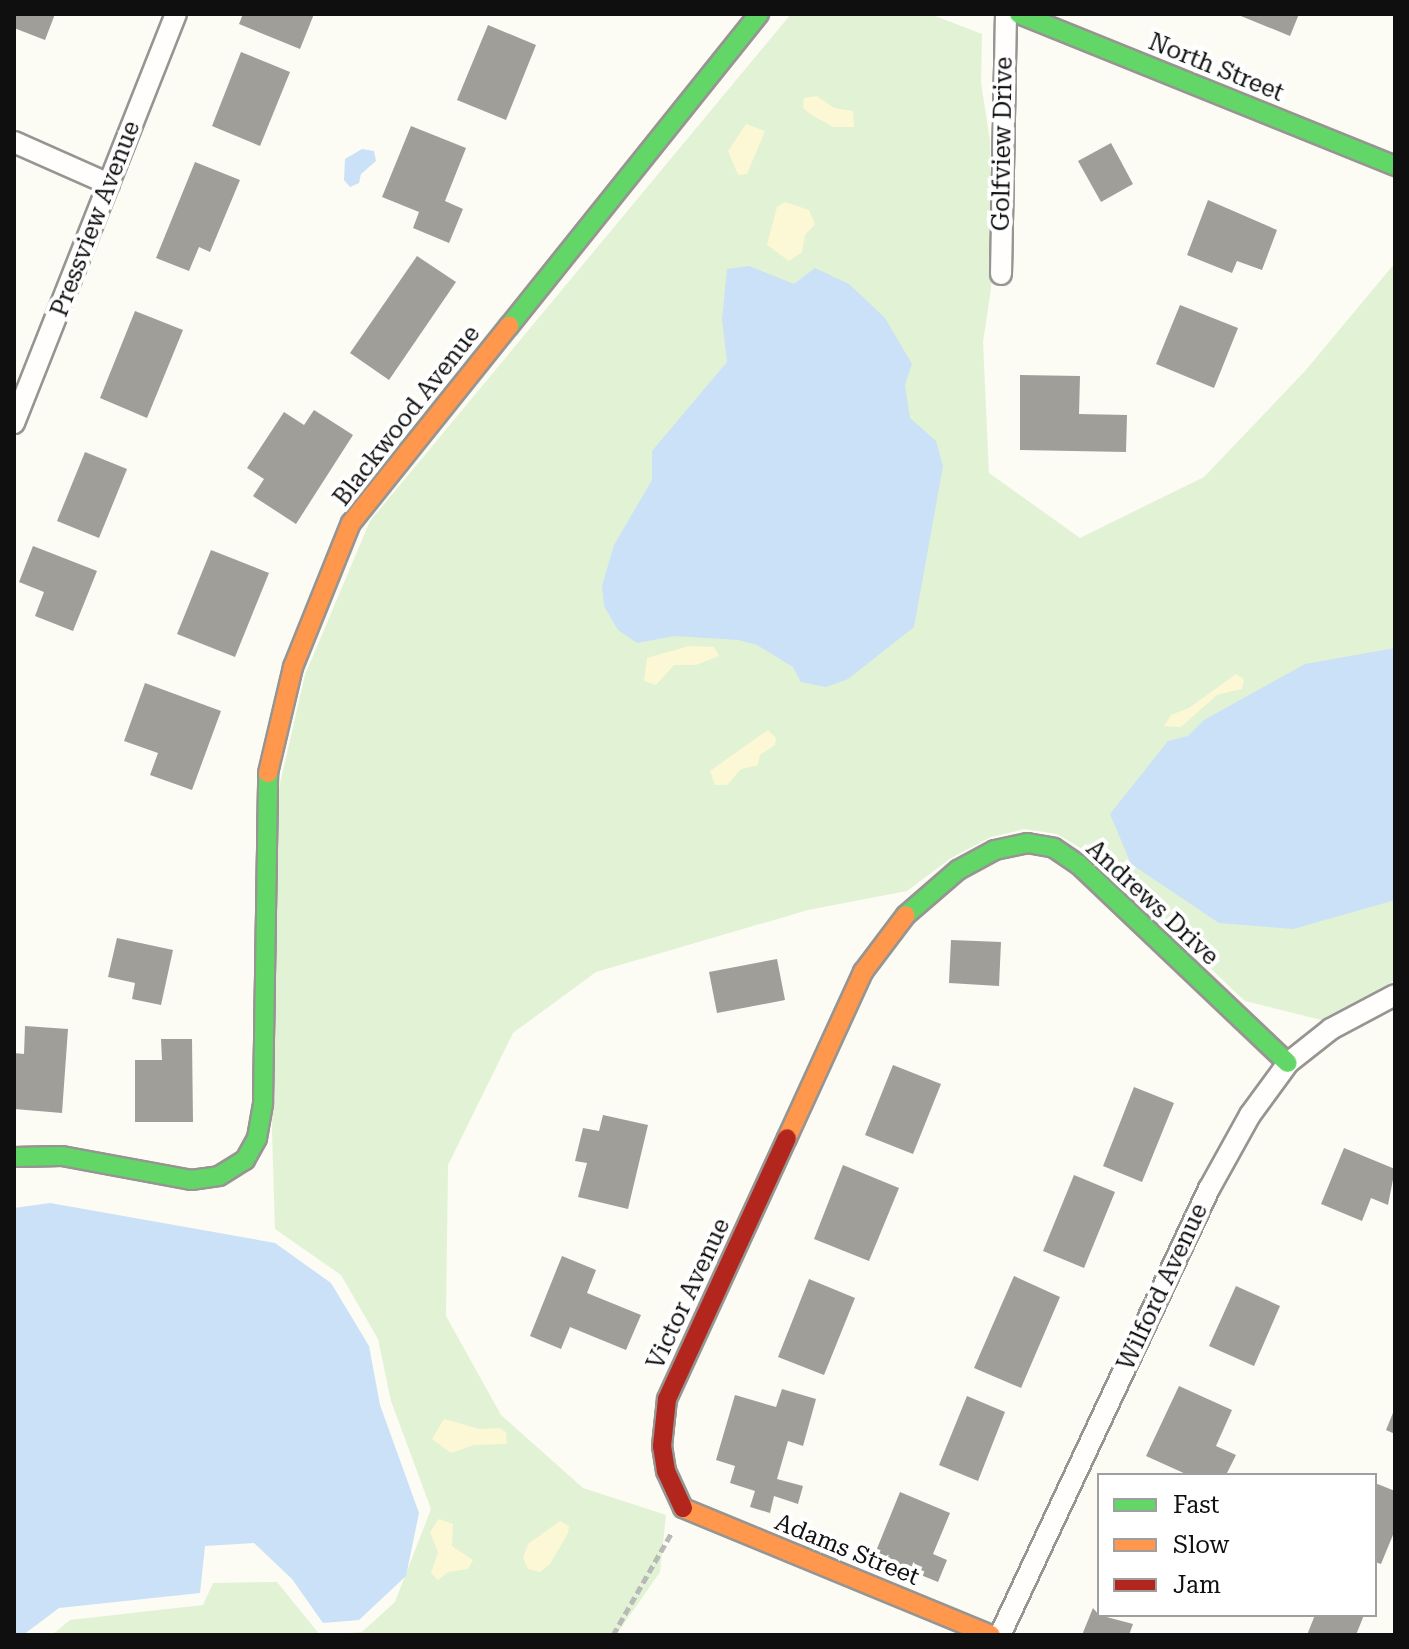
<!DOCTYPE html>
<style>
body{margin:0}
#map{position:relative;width:1409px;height:1649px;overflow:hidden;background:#fcfbf4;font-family:"Roboto Serif",serif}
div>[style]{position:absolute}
.green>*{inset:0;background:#e2f2d4}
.sand>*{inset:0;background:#fcf8d5}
.water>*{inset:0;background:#cae1f7}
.building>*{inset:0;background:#a09e99}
.path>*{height:5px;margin-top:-2.5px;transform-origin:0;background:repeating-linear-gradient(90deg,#b9b9b8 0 8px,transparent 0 12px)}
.roads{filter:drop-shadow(2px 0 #969592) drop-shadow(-2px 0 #969592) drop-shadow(0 2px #969592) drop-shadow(0 -2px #969592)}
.street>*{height:20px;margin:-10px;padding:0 10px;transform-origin:10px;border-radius:10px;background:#fffefd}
.fast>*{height:18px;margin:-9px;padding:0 9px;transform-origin:9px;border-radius:9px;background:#63d668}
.slow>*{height:18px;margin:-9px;padding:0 9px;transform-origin:9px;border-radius:9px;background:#ff974d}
.jam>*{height:18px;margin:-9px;padding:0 9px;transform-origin:9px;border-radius:9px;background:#b3261e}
span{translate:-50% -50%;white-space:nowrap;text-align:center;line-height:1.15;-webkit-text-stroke:8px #fff;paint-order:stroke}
.street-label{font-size:24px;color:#0f0f0f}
.frame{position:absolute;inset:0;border:16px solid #0f0f0f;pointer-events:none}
.legend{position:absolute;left:1097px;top:1473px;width:280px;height:144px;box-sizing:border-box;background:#fff;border:2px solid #9f9f9f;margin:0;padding:10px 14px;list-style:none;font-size:24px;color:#0f0f0f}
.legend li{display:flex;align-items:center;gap:16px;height:40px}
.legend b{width:40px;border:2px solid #9f9f9f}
</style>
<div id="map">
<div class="green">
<i style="clip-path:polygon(791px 14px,930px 14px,982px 34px,981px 83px,990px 141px,991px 289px,983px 342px,989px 473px,1080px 538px,1204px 477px,1305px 371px,1395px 263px,1395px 980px,1321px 1020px,1245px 1001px,1087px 852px,1057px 834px,1025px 829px,991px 837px,951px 858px,907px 891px,808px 910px,596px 972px,513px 1033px,448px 1165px,446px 1316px,501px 1415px,583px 1488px,666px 1515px,660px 1572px,616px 1635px,320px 1635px,362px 1632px,395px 1602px,431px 1509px,391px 1401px,378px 1339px,341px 1275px,275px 1229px,272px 1131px,279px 788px,305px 675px,370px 521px)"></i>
<i style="clip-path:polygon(277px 1582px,320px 1635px,52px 1635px,70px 1620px,203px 1605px,213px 1583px)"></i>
</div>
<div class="sand">
<i style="clip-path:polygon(817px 96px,834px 108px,853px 111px,854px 127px,833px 127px,810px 114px,803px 108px,804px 98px)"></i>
<i style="clip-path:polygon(746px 124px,765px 131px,747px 174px,738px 175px,728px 151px)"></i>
<i style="clip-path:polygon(785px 202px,809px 210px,815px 224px,805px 235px,802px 252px,789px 261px,767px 245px,777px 207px)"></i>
<i style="clip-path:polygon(689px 646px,714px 647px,719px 656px,696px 665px,674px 665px,656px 685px,644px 681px,647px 658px)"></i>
<i style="clip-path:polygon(1236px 674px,1244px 679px,1242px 689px,1217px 695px,1181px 727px,1164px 726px,1171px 715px,1189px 708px)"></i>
<i style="clip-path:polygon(768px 730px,776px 738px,775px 745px,760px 755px,758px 765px,741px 769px,727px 785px,715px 785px,710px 771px)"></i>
<i style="clip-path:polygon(444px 1419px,480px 1429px,499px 1428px,506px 1432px,507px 1444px,474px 1445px,451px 1453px,432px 1439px)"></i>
<i style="clip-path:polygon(439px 1519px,453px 1524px,452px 1546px,473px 1560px,468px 1569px,448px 1572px,438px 1580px,431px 1573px,438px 1552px,430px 1532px)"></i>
<i style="clip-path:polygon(560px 1521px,569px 1526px,568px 1533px,550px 1564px,540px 1572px,528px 1569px,523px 1558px,528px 1544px)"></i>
</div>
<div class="water">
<i style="clip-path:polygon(362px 149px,374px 151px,376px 161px,361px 174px,359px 183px,350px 187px,344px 180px,345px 159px)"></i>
<i style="clip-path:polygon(749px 266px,794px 284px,815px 268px,849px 284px,885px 318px,912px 364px,905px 385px,910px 418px,936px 441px,943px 466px,914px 627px,848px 679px,826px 687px,801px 682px,793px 667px,757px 645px,739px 640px,674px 636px,637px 643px,618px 630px,604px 606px,602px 586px,614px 545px,652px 480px,652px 451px,727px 362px,722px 320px,727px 269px)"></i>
<i style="clip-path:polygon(1395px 648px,1395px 900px,1293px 929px,1219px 923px,1131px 864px,1110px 814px,1168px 741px,1188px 736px,1204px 720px,1305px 664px)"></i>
<i style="clip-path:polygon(50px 1203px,275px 1243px,331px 1283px,369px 1346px,380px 1405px,419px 1513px,406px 1576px,359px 1620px,323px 1623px,292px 1579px,254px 1543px,205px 1546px,200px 1593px,59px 1608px,23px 1635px,14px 1635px,14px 1208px)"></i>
</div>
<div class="building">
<i style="clip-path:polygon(14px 14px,55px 14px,45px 40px,14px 28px)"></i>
<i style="clip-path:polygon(243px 14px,314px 14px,300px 49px,239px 24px)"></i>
<i style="clip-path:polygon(1236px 14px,1299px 14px,1290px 36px)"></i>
<i style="clip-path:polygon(488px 25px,536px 45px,506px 120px,457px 100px)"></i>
<i style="clip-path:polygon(241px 52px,290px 72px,260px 146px,212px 126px)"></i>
<i style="clip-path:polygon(411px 126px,466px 148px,445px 201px,463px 209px,449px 243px,413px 228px,419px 212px,382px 197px)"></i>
<i style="clip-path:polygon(1111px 143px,1133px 184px,1101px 202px,1078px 161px)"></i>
<i style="clip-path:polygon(195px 162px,240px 180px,210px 252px,199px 247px,189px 271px,156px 258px)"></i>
<i style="clip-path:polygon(1208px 200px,1277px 230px,1262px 270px,1237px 261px,1232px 273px,1187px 255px)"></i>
<i style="clip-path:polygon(417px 256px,456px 282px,389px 380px,350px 353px)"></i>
<i style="clip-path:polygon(1180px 305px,1238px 328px,1214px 388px,1156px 364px)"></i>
<i style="clip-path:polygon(135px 311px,183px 330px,147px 418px,100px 398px)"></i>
<i style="clip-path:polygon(1020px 375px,1080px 376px,1079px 414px,1127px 415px,1126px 452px,1020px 450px)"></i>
<i style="clip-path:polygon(314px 410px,353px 435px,296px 524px,253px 496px,264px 479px,247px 468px,284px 412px,304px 425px)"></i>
<i style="clip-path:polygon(85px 452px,127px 469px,99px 538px,57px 521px)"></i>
<i style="clip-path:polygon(33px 546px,97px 571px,73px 631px,35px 616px,44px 592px,19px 582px)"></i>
<i style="clip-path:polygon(211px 550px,269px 573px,235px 657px,177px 634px)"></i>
<i style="clip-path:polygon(145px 683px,221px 711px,192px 790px,150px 775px,158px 753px,124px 741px)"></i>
<i style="clip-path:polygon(117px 938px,173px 950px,161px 1005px,132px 999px,135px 983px,108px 977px)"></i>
<i style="clip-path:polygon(951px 940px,1001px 942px,999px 986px,949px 983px)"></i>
<i style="clip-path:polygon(777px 959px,785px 1000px,717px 1013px,709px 972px)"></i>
<i style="clip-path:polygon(25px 1026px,68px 1029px,62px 1113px,14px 1109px,14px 1053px,24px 1054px)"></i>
<i style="clip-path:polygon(161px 1039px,192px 1039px,193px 1122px,135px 1122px,135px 1060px,162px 1060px)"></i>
<i style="clip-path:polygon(893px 1065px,941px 1084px,913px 1154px,865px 1135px)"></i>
<i style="clip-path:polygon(1134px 1087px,1174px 1103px,1142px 1182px,1103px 1166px)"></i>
<i style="clip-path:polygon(603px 1115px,648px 1125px,628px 1209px,578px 1197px,587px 1163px,575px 1161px,583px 1128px,599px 1131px)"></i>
<i style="clip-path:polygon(1344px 1148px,1395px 1169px,1388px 1205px,1371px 1198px,1362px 1221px,1321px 1204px)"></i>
<i style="clip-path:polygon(843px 1165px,899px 1188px,869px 1261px,814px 1239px)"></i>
<i style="clip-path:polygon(1074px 1175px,1115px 1192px,1084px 1268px,1043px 1251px)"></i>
<i style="clip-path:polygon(562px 1256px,596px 1270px,587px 1293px,641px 1315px,626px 1350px,570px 1327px,561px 1349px,530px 1336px)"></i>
<i style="clip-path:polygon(1014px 1276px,1060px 1297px,1021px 1388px,974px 1368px)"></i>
<i style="clip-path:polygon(809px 1279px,855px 1298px,824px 1375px,778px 1357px)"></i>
<i style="clip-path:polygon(1236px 1286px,1280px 1306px,1254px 1366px,1209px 1346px)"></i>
<i style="clip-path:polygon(1179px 1386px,1232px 1410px,1216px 1446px,1236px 1455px,1226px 1475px,1188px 1475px,1146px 1456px)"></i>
<i style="clip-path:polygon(782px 1389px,816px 1399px,803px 1446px,788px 1441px,777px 1479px,803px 1486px,798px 1504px,774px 1496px,770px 1513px,750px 1507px,755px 1491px,730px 1483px,735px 1466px,716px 1460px,735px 1395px,776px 1407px)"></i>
<i style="clip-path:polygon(967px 1396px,1005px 1412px,978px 1481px,939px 1465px)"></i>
<i style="clip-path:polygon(1395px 1408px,1395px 1434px,1386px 1430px)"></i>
<i style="clip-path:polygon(1375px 1483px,1395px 1491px,1395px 1530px,1381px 1564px,1375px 1562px)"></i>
<i style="clip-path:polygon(900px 1492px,950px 1513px,933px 1554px,947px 1560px,938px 1582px,874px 1556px)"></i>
<i style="clip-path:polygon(1093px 1608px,1099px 1615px,1133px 1624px,1129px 1635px,1082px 1635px)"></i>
<i style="clip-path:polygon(1315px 1615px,1364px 1615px,1356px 1635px,1307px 1635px)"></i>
</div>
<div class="path">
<i style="left:613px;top:1635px;width:119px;rotate:-60.2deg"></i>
</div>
<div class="roads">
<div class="street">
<i style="left:14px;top:142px;width:104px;rotate:23.9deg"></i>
<i style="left:1001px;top:274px;width:260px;rotate:-88.9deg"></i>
<i style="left:14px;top:423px;width:440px;rotate:-68.4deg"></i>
<i style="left:1000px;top:1635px;width:493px;rotate:-64.9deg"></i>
<i style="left:1209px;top:1189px;width:85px;rotate:-61deg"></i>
<i style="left:1250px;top:1115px;width:64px;rotate:-53.8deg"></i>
<i style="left:1288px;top:1063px;width:55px;rotate:-38.3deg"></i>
<i style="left:1331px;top:1029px;width:72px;rotate:-28deg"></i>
</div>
<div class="fast">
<i style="left:1019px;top:14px;width:406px;rotate:22deg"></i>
<i style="left:509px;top:326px;width:400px;rotate:-51.3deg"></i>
<i style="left:906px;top:915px;width:69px;rotate:-40.9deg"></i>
<i style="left:958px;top:870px;width:42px;rotate:-28.4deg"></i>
<i style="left:995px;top:850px;width:33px;rotate:-12deg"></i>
<i style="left:1027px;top:843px;width:27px;rotate:10deg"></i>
<i style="left:1054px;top:848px;width:29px;rotate:34deg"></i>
<i style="left:1078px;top:864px;width:289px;rotate:43.5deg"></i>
<i style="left:14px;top:1157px;width:48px;rotate:-1.2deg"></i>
<i style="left:62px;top:1156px;width:131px;rotate:10.5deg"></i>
<i style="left:191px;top:1180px;width:28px;rotate:-8deg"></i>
<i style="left:219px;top:1176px;width:31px;rotate:-32deg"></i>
<i style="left:245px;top:1160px;width:25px;rotate:-61deg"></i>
<i style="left:257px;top:1138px;width:36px;rotate:-80deg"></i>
<i style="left:263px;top:1103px;width:330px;rotate:-89.1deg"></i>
</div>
<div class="slow">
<i style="left:268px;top:773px;width:109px;rotate:-76.7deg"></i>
<i style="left:293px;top:667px;width:155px;rotate:-68.1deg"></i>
<i style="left:351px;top:523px;width:253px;rotate:-51.3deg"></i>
<i style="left:787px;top:1138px;width:183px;rotate:-65.4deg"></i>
<i style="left:863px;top:972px;width:71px;rotate:-53deg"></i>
<i style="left:683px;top:1508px;width:333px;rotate:22.4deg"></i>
</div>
<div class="jam">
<i style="left:683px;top:1508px;width:41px;rotate:-114.7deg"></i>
<i style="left:666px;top:1471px;width:25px;rotate:-99deg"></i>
<i style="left:662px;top:1446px;width:47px;rotate:-83.9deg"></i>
<i style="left:667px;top:1399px;width:287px;rotate:-65.3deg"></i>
</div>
</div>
<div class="street-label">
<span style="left:1216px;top:68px;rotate:22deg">North Street</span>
<span style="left:1003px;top:144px;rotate:-89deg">Golfview Drive</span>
<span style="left:96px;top:219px;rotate:-69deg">Pressview Avenue</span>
<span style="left:407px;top:416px;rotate:-52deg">Blackwood Avenue</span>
<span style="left:1152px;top:903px;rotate:43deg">Andrews Drive</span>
<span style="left:1163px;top:1287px;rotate:-65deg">Wilford Avenue</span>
<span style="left:689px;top:1294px;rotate:-65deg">Victor Avenue</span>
<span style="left:847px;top:1550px;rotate:22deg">Adams Street</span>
</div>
<div class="frame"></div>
<ul class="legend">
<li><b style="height:10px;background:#63d668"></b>Fast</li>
<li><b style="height:10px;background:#ff974d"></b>Slow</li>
<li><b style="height:10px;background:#b3261e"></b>Jam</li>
</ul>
</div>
